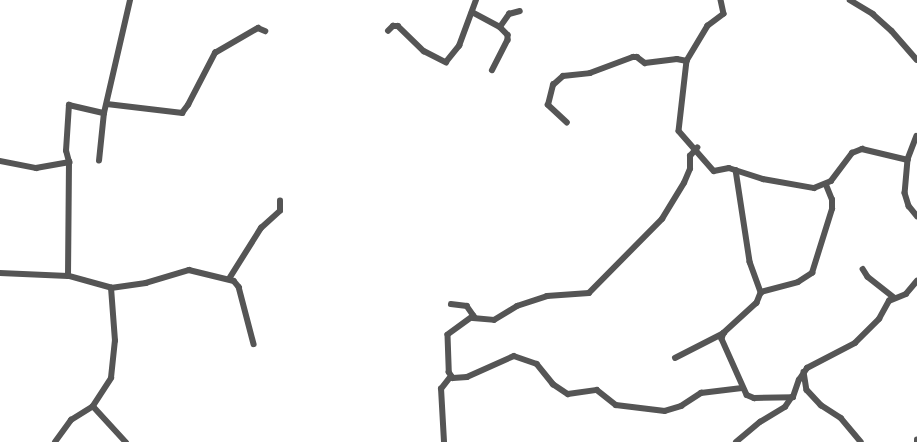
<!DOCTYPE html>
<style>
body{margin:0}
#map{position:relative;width:917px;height:442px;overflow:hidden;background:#fff;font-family:Barlow,sans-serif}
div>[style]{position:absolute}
.minor>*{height:5.5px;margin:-2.75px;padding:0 2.75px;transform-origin:2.75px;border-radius:2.75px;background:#555}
span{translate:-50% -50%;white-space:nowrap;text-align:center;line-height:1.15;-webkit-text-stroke:4px #fff;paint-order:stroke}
</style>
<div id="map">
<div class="minor">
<i style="left:721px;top:0;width:14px;rotate:78deg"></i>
<i style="left:724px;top:14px;width:20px;rotate:143deg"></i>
<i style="left:708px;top:26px;width:41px;rotate:121deg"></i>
<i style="left:687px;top:61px;width:70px;rotate:96.5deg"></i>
<i style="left:679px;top:131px;width:53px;rotate:48.8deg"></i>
<i style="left:714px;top:171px;width:15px;rotate:-11deg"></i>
<i style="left:729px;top:168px;width:36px;rotate:18deg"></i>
<i style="left:763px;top:179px;width:52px;rotate:10deg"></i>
<i style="left:814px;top:188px;width:18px;rotate:-22deg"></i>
<i style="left:831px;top:181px;width:35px;rotate:-53deg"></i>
<i style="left:852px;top:153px;width:11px;rotate:-22deg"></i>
<i style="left:862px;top:149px;width:47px;rotate:13.4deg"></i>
<i style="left:850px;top:0;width:27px;rotate:31deg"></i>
<i style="left:873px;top:14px;width:25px;rotate:42deg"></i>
<i style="left:892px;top:31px;width:38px;rotate:49deg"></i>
<i style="left:472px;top:12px;width:32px;rotate:28deg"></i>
<i style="left:500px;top:27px;width:11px;rotate:45deg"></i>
<i style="left:508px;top:35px;width:5px;rotate:90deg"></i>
<i style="left:508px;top:40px;width:34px;rotate:117deg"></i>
<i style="left:500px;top:27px;width:16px;rotate:-55deg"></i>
<i style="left:509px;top:14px;width:11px;rotate:-15deg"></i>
<i style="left:388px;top:31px;width:7px;rotate:-45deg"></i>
<i style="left:393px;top:26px;width:5px"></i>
<i style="left:398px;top:26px;width:36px;rotate:44deg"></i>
<i style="left:424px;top:51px;width:25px;rotate:27deg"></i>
<i style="left:446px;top:62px;width:21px;rotate:-51deg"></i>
<i style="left:459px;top:46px;width:49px;rotate:-69.7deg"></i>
<i style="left:107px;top:104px;width:76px;rotate:6.8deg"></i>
<i style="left:182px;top:113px;width:10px;rotate:-53deg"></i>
<i style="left:188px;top:105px;width:59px;rotate:-62.6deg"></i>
<i style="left:215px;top:53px;width:50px;rotate:-30.2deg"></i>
<i style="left:258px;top:28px;width:8px;rotate:23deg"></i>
<i style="left:567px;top:123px;width:26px;rotate:-137deg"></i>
<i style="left:548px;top:105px;width:21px;rotate:-76deg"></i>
<i style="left:553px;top:85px;width:13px;rotate:-42deg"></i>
<i style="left:563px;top:76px;width:27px;rotate:-6deg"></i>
<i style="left:590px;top:73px;width:46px;rotate:-20.4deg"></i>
<i style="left:633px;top:57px;width:4px"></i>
<i style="left:637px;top:57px;width:10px;rotate:37deg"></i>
<i style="left:645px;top:63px;width:32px;rotate:-7deg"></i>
<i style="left:677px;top:59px;width:10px;rotate:11deg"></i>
<i style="left:917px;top:136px;width:26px;rotate:111deg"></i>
<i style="left:908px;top:160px;width:33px;rotate:95deg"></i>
<i style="left:905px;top:193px;width:14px;rotate:73deg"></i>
<i style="left:909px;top:206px;width:13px;rotate:51deg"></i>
<i style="left:0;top:161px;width:37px;rotate:11deg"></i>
<i style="left:36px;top:168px;width:34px;rotate:-10deg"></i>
<i style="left:99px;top:161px;width:48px;rotate:-84.1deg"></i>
<i style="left:104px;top:113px;width:116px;rotate:-77deg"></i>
<i style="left:736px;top:170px;width:93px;rotate:81.3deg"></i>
<i style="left:750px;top:262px;width:33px;rotate:70deg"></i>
<i style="left:761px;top:293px;width:11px;rotate:112deg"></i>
<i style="left:757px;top:303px;width:45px;rotate:137.7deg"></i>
<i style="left:724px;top:333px;width:6px;rotate:108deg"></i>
<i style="left:722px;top:339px;width:61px;rotate:65.9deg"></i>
<i style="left:747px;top:395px;width:8px;rotate:23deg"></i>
<i style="left:754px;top:398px;width:39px;rotate:-1deg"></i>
<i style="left:793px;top:397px;width:18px;rotate:-71deg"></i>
<i style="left:799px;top:380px;width:14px;rotate:-56deg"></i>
<i style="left:807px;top:368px;width:54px;rotate:-27.5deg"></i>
<i style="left:855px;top:343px;width:34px;rotate:-45deg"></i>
<i style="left:879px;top:319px;width:21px;rotate:-61deg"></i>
<i style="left:889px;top:301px;width:18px;rotate:-22deg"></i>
<i style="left:906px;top:294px;width:17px;rotate:-50deg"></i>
<i style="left:863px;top:269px;width:9px;rotate:58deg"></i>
<i style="left:868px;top:277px;width:33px;rotate:38deg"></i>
<i style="left:0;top:273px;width:68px;rotate:2.5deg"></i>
<i style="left:229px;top:279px;width:60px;rotate:-57.9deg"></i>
<i style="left:261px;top:228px;width:25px;rotate:-42deg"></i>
<i style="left:280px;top:211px;width:10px;rotate:-90deg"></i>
<i style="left:111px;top:288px;width:35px;rotate:-8deg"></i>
<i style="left:146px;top:283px;width:45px;rotate:-16.8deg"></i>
<i style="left:189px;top:270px;width:46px;rotate:13.7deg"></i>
<i style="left:234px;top:281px;width:8px;rotate:50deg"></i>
<i style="left:239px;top:287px;width:59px;rotate:75.3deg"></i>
<i style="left:761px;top:292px;width:38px;rotate:-15deg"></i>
<i style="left:798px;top:282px;width:17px;rotate:-33deg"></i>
<i style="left:812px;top:273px;width:67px;rotate:-72.6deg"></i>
<i style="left:832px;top:209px;width:9px;rotate:-90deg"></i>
<i style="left:832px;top:200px;width:16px;rotate:-112deg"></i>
<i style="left:451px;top:304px;width:16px;rotate:7deg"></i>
<i style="left:467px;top:306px;width:12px;rotate:55deg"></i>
<i style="left:474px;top:316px;width:32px;rotate:144deg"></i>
<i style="left:448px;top:335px;width:37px;rotate:88deg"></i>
<i style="left:449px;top:372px;width:7px;rotate:56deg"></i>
<i style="left:453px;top:378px;width:14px;rotate:-4deg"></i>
<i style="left:467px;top:377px;width:51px;rotate:-24.1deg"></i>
<i style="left:514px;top:356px;width:24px;rotate:19deg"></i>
<i style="left:537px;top:364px;width:26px;rotate:51deg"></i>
<i style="left:553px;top:384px;width:18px;rotate:34deg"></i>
<i style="left:568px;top:394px;width:29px;rotate:-8deg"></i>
<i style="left:597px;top:390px;width:24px;rotate:38deg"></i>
<i style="left:616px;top:405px;width:49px;rotate:7deg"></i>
<i style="left:665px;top:411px;width:17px;rotate:-17deg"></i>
<i style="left:681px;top:406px;width:24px;rotate:-33deg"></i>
<i style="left:701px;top:393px;width:41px;rotate:-7deg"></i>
<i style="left:473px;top:318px;width:21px;rotate:5deg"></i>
<i style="left:494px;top:320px;width:27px;rotate:-31deg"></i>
<i style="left:517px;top:306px;width:32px;rotate:-18deg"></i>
<i style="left:547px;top:296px;width:42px;rotate:-4.1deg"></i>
<i style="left:589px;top:293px;width:104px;rotate:-45.4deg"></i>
<i style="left:662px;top:219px;width:42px;rotate:-58.6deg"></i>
<i style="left:684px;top:183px;width:15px;rotate:-67deg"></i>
<i style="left:690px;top:169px;width:13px;rotate:-90deg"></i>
<i style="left:690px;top:156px;width:11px;rotate:-49deg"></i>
<i style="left:675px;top:358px;width:55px;rotate:-27deg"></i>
<i style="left:804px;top:372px;width:18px;rotate:81deg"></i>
<i style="left:807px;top:390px;width:21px;rotate:47deg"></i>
<i style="left:821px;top:405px;width:24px;rotate:33deg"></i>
<i style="left:841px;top:418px;width:31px;rotate:50deg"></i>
<i style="left:93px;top:406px;width:49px;rotate:47.5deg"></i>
<i style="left:55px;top:442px;width:27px;rotate:-54deg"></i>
<i style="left:71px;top:420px;width:26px;rotate:-32deg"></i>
<i style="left:93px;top:406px;width:33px;rotate:-57deg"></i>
<i style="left:111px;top:378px;width:37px;rotate:-84deg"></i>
<i style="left:115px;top:341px;width:53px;rotate:-94.3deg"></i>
<i style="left:111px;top:288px;width:45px;rotate:-164.4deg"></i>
<i style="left:68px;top:276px;width:114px;rotate:-89.5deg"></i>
<i style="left:69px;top:162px;width:11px;rotate:-105deg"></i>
<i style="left:66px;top:151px;width:46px;rotate:-86.3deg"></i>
<i style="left:69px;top:105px;width:36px;rotate:13deg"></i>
<i style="left:444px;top:442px;width:53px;rotate:-93.2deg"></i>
<i style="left:441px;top:389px;width:16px;rotate:-52deg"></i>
<i style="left:736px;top:442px;width:31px;rotate:-40deg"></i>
<i style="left:760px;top:422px;width:29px;rotate:-31deg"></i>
<i style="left:785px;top:407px;width:11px;rotate:-56deg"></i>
<i style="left:917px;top:442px;width:2px;rotate:-90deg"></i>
</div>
</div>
